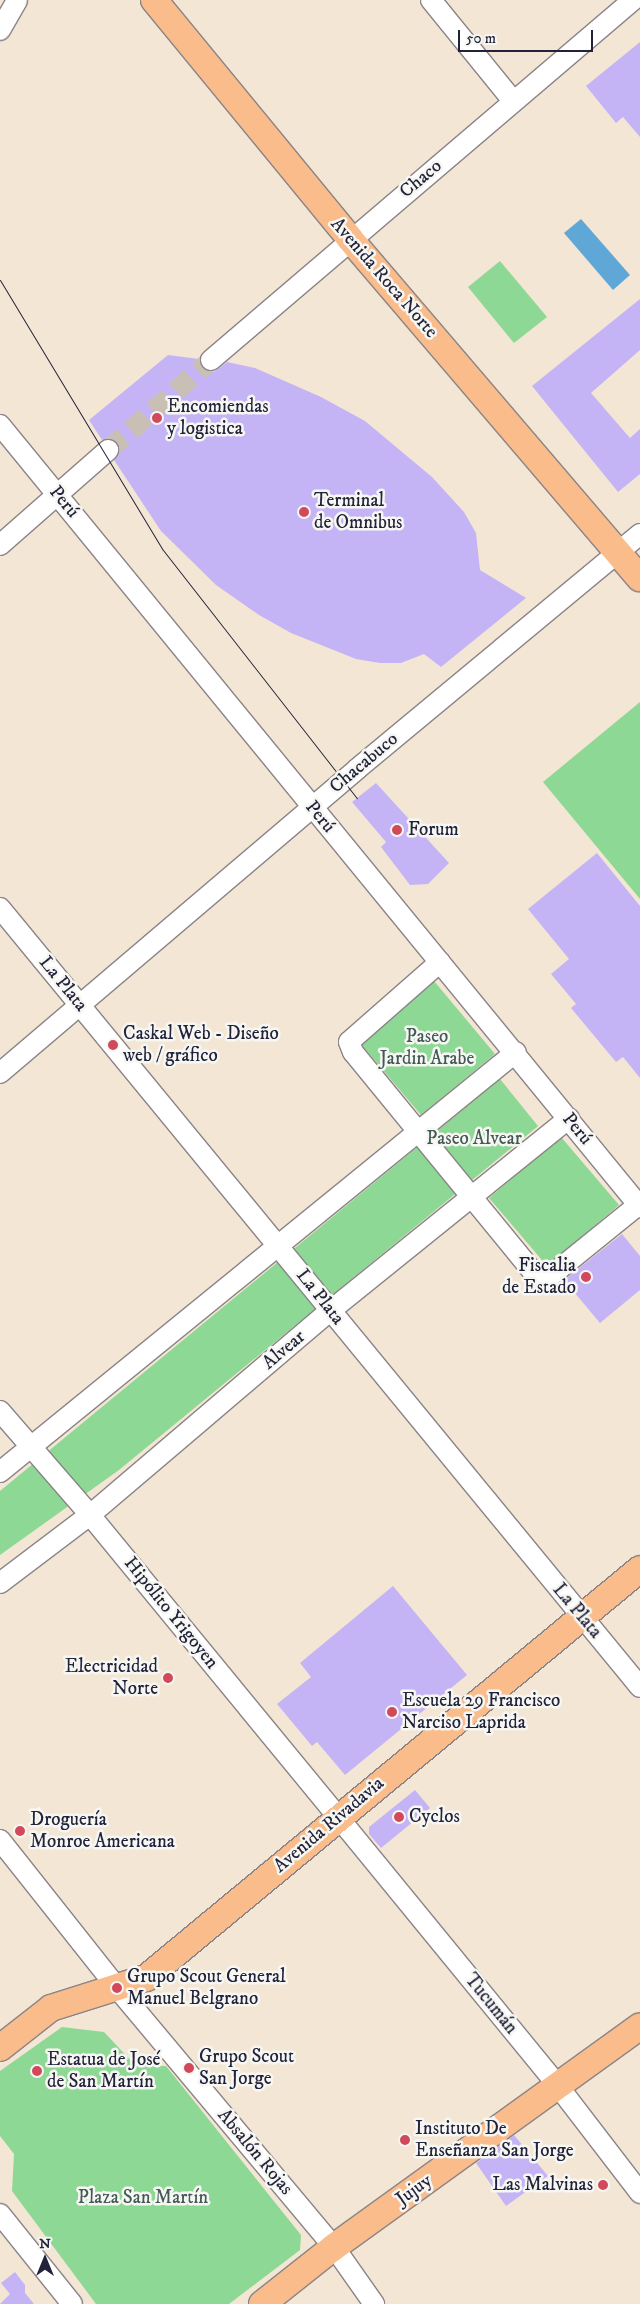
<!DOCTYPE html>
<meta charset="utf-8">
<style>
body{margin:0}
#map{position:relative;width:640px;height:2304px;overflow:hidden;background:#f4e6d4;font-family:"IM FELL DW Pica",serif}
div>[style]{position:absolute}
.green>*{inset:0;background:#8dd894}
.water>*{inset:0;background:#5ea7d6}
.building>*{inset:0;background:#c5b4f5}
.minor-tunnel>*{height:20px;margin-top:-10px;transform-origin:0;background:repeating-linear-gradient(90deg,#cabfb5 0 20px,transparent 0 30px)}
.roads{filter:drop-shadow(1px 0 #8b8488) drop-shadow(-1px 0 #8b8488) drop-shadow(0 1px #8b8488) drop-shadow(0 -1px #8b8488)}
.minor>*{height:20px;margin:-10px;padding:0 10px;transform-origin:10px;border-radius:10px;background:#fff}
.major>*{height:26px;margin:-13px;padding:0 13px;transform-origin:13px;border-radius:13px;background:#f9bc8a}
.tram>*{height:1px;margin:-0.5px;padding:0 0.5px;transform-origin:0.5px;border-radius:0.5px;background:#22223b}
.dots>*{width:14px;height:14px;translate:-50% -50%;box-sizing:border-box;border:2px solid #f6f6f2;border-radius:50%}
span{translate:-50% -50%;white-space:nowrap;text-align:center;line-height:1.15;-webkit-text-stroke:5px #f6f6f2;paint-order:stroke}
.street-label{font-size:19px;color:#22223b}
.poi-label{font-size:19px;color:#22223b}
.left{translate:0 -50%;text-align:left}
.right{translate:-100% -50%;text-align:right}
.park-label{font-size:19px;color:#425956}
.north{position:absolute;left:20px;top:2234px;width:50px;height:50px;-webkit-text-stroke:4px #f6f6f2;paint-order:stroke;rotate:0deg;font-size:14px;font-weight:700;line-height:20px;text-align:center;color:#22223b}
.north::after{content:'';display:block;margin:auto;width:18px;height:22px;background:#22223b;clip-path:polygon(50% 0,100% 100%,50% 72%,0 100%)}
.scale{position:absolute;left:458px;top:30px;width:135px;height:22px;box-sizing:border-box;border:2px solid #22223b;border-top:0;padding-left:6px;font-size:15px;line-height:18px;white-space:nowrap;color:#22223b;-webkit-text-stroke:4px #f6f6f2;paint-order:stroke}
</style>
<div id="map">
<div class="green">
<i style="clip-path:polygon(500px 261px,547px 317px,514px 343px,468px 287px)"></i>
<i style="clip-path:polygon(640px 702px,640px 899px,543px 782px)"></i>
<i style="clip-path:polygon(434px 981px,495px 1054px,421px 1115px,360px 1043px)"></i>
<i style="clip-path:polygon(500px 1079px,538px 1126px,119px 1470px,0 1555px,0 1491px)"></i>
<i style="clip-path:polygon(561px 1137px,619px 1205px,547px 1266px,489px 1198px)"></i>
<i style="clip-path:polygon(62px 2027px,104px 2032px,135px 2065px,166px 2066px,301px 2235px,300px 2250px,229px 2304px,96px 2304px,12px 2191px,14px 2154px,0 2136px,0 2071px)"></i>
</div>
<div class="water">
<i style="clip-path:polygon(581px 219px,630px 275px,613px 290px,564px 233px)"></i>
</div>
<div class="building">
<i style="clip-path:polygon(640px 42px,640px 137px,623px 117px,616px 123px,586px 86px)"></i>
<i style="clip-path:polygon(640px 299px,640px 350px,591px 393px,630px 438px,640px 429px,640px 474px,618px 492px,532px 386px)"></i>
<i style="clip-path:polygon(168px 355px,199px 359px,202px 367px,208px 371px,214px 372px,227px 362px,255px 368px,321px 397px,365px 421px,432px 477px,464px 512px,476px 533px,480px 570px,526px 598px,441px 667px,424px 654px,401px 663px,380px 663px,356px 659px,291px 633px,259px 615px,216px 585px,161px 531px,114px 460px,119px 453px,117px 443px,111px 439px,102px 440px,89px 420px)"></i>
<i style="clip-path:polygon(376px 783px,449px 863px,428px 884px,410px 885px,381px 847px,386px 842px,352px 802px)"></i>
<i style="clip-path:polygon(597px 853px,640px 906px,640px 1078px,623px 1057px,616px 1062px,571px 1008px,576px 1004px,551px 974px,569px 959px,528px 909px)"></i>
<i style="clip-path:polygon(622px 1234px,640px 1256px,640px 1290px,600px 1323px,564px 1280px)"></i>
<i style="clip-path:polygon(393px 1586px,467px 1675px,345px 1775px,317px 1742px,312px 1746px,277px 1704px,311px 1677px,300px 1663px)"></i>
<i style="clip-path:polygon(415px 1790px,430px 1808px,381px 1848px,369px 1834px,369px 1827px)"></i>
<i style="clip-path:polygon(514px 2135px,548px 2176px,506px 2206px,476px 2163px)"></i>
<i style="clip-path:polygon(15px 2272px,25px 2285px,25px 2293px,34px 2304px,0 2304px,10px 2294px,1px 2283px)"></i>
</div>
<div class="minor-tunnel">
<i style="left:108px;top:450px;width:137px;rotate:-41.1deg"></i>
</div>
<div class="roads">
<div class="minor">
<i style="left:431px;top:0;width:130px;rotate:50.9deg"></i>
<i style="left:0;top:30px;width:34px;rotate:-60deg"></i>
<i style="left:211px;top:360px;width:555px;rotate:-40.47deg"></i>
<i style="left:0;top:425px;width:1011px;rotate:50.7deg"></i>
<i style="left:0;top:545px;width:144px;rotate:-41.3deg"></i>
<i style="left:0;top:908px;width:1008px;rotate:50.59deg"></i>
<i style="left:440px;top:962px;width:121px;rotate:138.7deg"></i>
<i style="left:349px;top:1042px;width:11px;rotate:68deg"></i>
<i style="left:353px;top:1052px;width:286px;rotate:50.7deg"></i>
<i style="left:534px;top:1273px;width:9px;rotate:36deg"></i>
<i style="left:541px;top:1278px;width:7px"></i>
<i style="left:548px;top:1278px;width:116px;rotate:-39deg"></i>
<i style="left:0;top:1073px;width:469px;rotate:-40.4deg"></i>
<i style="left:357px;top:769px;width:368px;rotate:-39.7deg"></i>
<i style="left:0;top:1411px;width:138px;rotate:49.1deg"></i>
<i style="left:90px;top:1515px;width:391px;rotate:50.6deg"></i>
<i style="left:338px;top:1817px;width:348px;rotate:50.7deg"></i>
<i style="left:558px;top:2086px;width:135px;rotate:52.5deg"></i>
<i style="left:0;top:1472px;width:665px;rotate:-39.14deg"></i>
<i style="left:0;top:1583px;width:113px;rotate:-37.1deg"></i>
<i style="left:90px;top:1515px;width:315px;rotate:-40.4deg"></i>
<i style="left:330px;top:1311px;width:307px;rotate:-38.9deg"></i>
<i style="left:0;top:1840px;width:190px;rotate:51.6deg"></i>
<i style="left:118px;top:1989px;width:336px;rotate:50.1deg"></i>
<i style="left:334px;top:2247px;width:70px;rotate:54.9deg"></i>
<i style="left:0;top:2214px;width:115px;rotate:51.3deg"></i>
</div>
<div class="major">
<i style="left:154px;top:0;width:309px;rotate:50.6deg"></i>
<i style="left:350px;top:239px;width:446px;rotate:49.5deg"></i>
<i style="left:0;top:2048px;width:65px;rotate:-38.1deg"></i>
<i style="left:51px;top:2008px;width:100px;rotate:-17.5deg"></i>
<i style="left:146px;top:1978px;width:641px;rotate:-39.62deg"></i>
<i style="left:262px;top:2304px;width:92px;rotate:-38.4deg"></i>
<i style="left:334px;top:2247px;width:377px;rotate:-35.8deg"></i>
</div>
</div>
<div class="tram">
<i style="left:0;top:280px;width:315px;rotate:58.9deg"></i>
<i style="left:163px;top:550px;width:315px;rotate:52deg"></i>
</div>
<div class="dots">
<i style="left:157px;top:418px;background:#d1495b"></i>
<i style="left:304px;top:512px;background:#d1495b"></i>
<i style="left:397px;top:830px;background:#d1495b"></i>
<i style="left:113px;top:1045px;background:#d1495b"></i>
<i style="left:586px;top:1277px;background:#d1495b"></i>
<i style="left:168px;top:1678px;background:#d1495b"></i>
<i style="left:392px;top:1712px;background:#d1495b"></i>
<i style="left:399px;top:1817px;background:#d1495b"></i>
<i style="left:20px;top:1831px;background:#d1495b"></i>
<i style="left:117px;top:1988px;background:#d1495b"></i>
<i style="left:189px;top:2068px;background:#d1495b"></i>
<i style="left:37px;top:2071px;background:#d1495b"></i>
<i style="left:405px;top:2140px;background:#d1495b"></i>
<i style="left:603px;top:2185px;background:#d1495b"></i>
</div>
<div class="street-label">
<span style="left:421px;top:179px;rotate:-40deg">Chaco</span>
<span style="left:384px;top:278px;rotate:49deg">Avenida Roca Norte</span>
<span style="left:64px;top:502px;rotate:51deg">Perú</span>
<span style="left:364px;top:763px;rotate:-40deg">Chacabuco</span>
<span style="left:320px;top:817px;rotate:51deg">Perú</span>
<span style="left:63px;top:984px;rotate:51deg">La Plata</span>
<span style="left:577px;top:1129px;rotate:51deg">Perú</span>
<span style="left:320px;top:1297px;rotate:52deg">La Plata</span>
<span style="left:284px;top:1350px;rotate:-40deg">Alvear</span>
<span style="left:577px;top:1611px;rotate:50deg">La Plata</span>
<span style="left:171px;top:1613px;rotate:51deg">Hipólito Yrigoyen</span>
<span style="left:329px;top:1825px;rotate:-40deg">Avenida Rivadavia</span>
<span style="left:491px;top:2004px;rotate:51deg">Tucumán</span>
<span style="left:255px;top:2152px;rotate:50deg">Absalón Rojas</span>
<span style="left:414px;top:2190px;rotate:-36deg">Jujuy</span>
</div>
<div class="poi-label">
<span class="left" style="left:167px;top:418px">Encomiendas<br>y logistica</span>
<span class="left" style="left:314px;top:512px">Terminal<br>de Omnibus</span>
<span class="left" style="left:408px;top:830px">Forum</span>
<span class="left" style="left:123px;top:1045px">Caskal Web - Diseño<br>web / gráfico</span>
<span class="right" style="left:576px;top:1277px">Fiscalia<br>de Estado</span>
<span class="right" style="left:158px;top:1678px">Electricidad<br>Norte</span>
<span class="left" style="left:402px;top:1712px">Escuela 29 Francisco<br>Narciso Laprida</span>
<span class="left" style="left:409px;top:1817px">Cyclos</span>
<span class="left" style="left:30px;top:1831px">Droguería<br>Monroe Americana</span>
<span class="left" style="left:127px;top:1988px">Grupo Scout General<br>Manuel Belgrano</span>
<span class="left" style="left:199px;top:2068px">Grupo Scout<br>San Jorge</span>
<span class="left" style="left:47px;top:2071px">Estatua de José<br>de San Martín</span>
<span class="left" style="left:415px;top:2140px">Instituto De<br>Enseñanza San Jorge</span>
<span class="right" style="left:593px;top:2185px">Las Malvinas</span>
</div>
<div class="park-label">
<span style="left:427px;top:1048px">Paseo<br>Jardin Arabe</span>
<span style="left:474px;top:1139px">Paseo Alvear</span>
<span style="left:143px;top:2198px">Plaza San Martín</span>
</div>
<div class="north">N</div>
<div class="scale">50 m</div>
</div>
